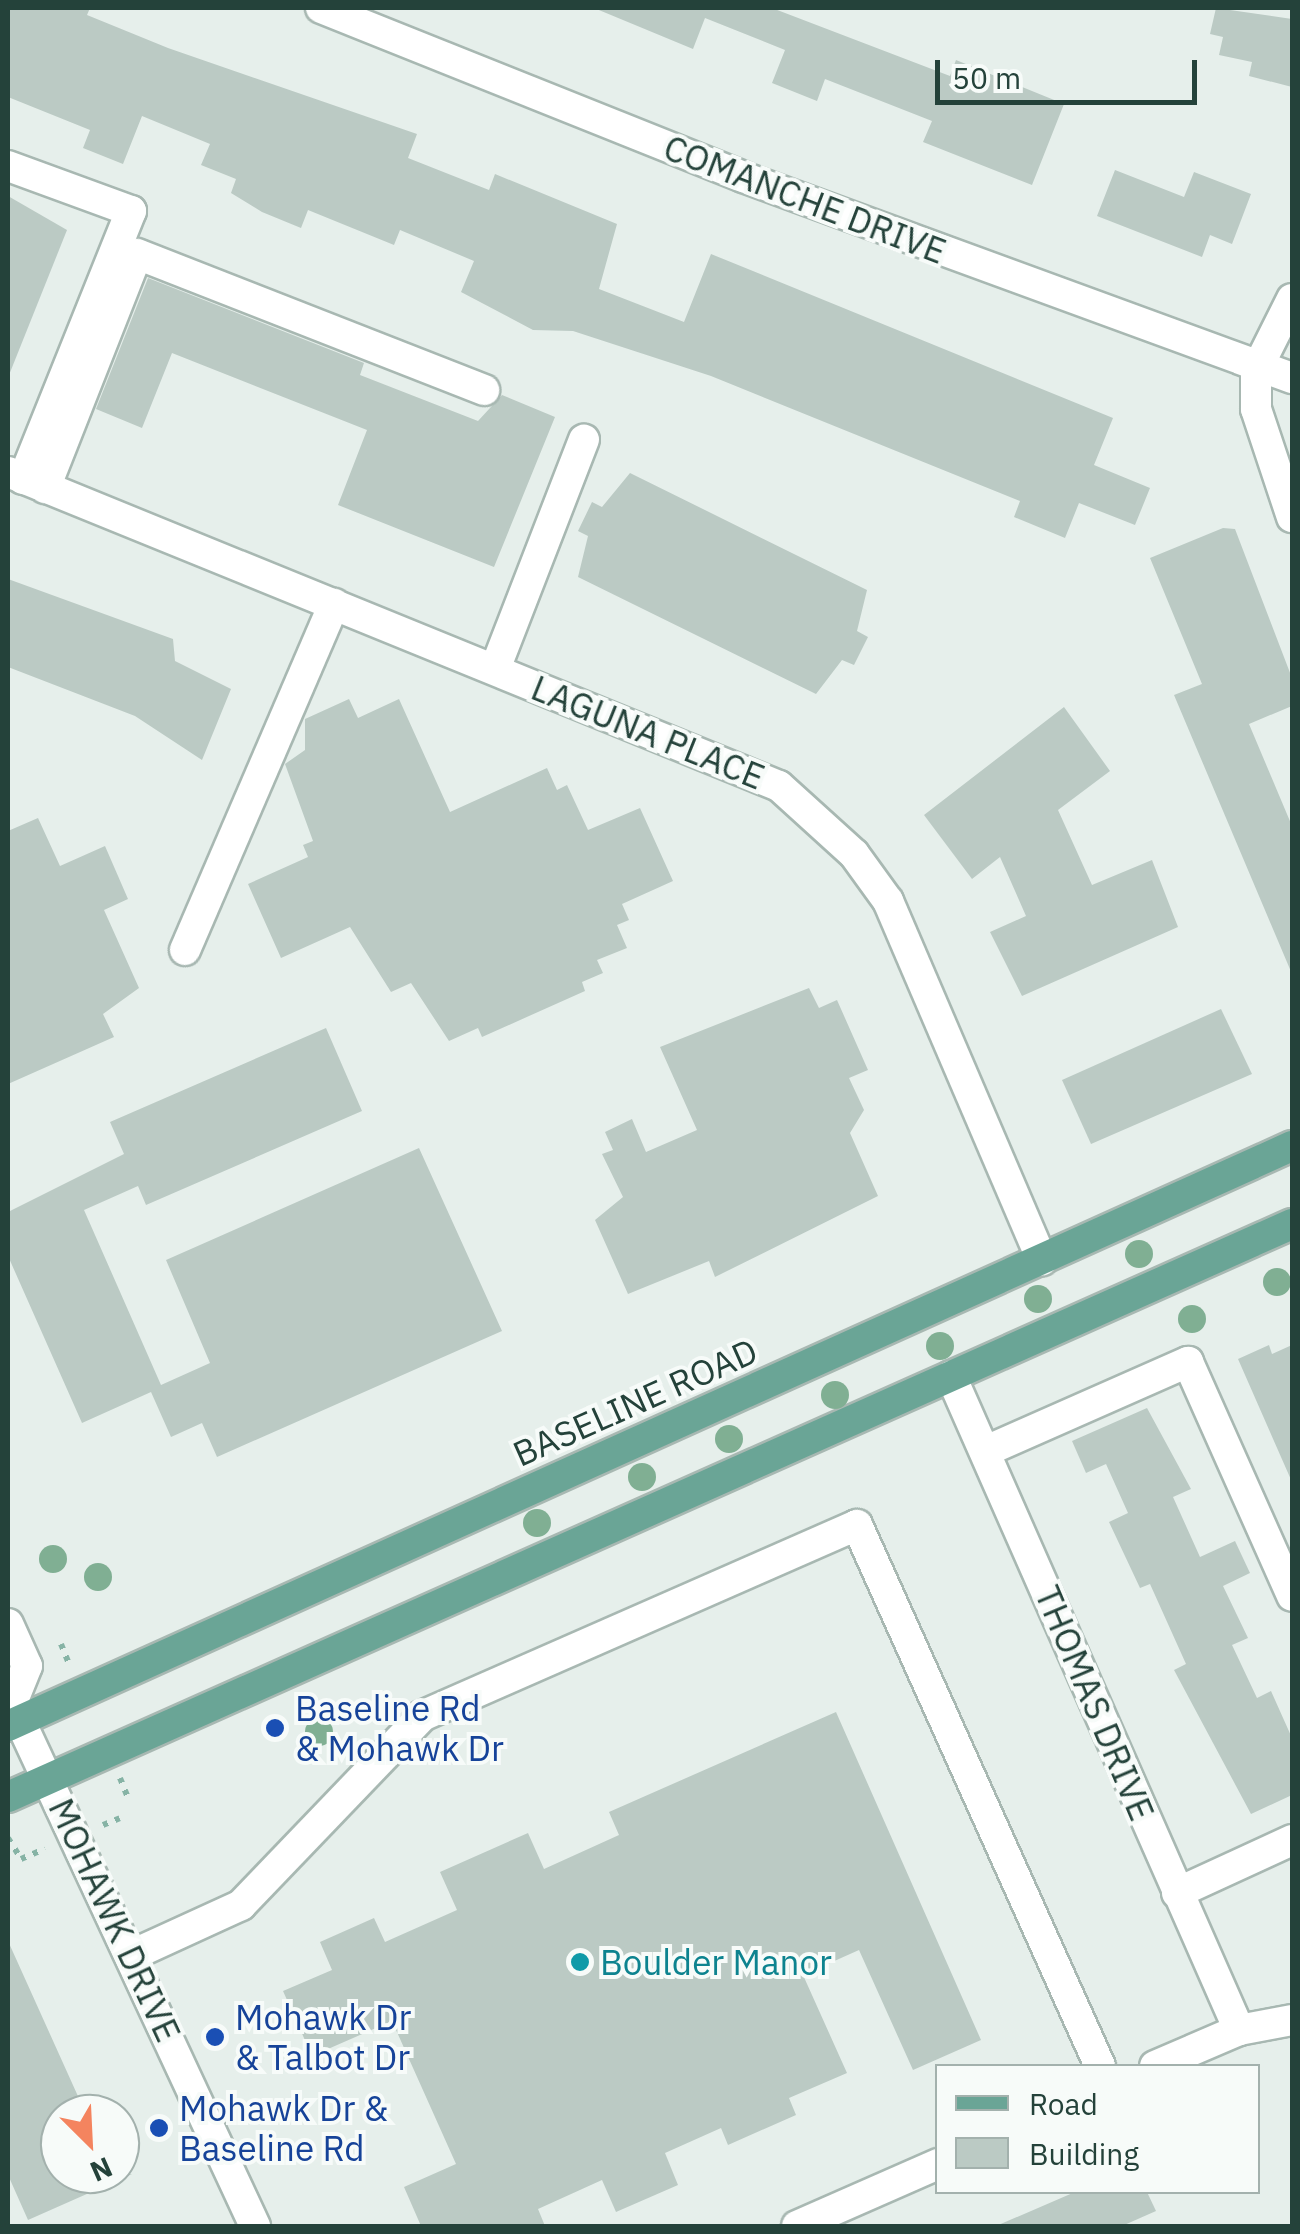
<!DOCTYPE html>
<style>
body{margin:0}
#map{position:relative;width:1300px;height:2234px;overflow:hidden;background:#e6efeb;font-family:"IBM Plex Sans",sans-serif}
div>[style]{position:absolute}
.building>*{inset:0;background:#bbcac4}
.path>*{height:6px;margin-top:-3px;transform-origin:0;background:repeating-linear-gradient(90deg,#86b3a5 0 5px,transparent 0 13px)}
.roads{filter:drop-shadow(2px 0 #a8b8b2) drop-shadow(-2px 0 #a8b8b2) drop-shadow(0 2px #a8b8b2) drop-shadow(0 -2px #a8b8b2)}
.minor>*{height:30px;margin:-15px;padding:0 15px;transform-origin:15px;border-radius:15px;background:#fff}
.major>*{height:30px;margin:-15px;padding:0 15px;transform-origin:15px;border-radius:15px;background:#6aa596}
.trees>*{width:28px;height:28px;margin:-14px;border-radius:50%;background:#80af93}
.dots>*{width:28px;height:28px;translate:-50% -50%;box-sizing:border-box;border:5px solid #f7fbf9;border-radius:50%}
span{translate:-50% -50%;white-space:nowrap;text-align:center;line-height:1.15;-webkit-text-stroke:8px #f7fbf9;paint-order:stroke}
.street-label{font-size:35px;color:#24423a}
.transit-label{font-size:35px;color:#164399}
.left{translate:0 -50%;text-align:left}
.culture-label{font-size:35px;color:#0d838f}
.frame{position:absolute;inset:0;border:10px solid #24423a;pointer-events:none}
.legend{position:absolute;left:935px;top:2064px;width:325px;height:130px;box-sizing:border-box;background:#f7fbf9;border:2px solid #a3b1ad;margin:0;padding:12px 18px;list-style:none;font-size:30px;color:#24423a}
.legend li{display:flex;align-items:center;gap:20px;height:50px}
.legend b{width:50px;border:2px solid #a3b1ad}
.north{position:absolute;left:40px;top:2094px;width:100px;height:100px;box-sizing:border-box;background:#f7fbf9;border:2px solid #a3b1ad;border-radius:50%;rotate:156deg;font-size:28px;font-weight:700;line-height:40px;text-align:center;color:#24423a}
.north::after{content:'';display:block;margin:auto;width:35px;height:45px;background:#f4845f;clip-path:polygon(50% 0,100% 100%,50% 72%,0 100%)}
.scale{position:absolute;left:935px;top:60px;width:262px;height:45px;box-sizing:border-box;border:5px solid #24423a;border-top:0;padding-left:12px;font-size:30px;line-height:35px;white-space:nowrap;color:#24423a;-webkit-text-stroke:8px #f7fbf9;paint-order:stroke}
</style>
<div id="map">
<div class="building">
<i style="clip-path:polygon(8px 8px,90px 8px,87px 15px,168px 48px,417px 134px,408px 158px,489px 190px,495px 174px,617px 224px,599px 289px,684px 322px,711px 254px,1113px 418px,1094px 465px,1150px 488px,1135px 525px,1079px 503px,1065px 538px,1014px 517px,1020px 501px,711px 376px,573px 331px,533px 330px,461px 292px,474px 261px,400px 230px,394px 245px,308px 210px,301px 228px,262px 212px,231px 193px,236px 179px,201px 165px,210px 144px,142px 116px,123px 164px,83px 148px,90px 130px,8px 97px)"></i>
<i style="clip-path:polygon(594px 8px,772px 8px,950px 76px,956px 60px,1064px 104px,1032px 185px,923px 142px,932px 121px,825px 79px,817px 101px,772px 83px,785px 50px,705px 18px,693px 49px)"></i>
<i style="clip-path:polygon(1216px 8px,1292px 19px,1292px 87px,1249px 76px,1252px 62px,1219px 55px,1223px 37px,1210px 34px)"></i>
<i style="clip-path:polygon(1115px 170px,1184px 197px,1194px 172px,1251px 194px,1232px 244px,1210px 235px,1202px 257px,1097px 216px)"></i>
<i style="clip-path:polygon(8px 196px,67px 230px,9px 375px,8px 375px)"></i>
<i style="clip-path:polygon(148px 278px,364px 363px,360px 375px,478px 421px,502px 395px,555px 417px,494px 567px,338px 505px,367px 430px,172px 353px,142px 428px,96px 409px)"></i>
<i style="clip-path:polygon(630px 473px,867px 590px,857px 631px,868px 637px,854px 665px,842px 660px,816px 694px,578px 577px,588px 536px,578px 531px,592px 502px,602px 507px)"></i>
<i style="clip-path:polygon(1223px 528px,1235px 529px,1292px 678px,1292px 706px,1249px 724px,1292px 826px,1292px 974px,1174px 695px,1202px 684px,1150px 558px)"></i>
<i style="clip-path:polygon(8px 579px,173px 639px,175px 661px,231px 689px,202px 760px,135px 716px,8px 667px)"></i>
<i style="clip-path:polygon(349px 699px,358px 718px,399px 699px,450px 812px,547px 768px,557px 790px,567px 785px,588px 830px,640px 808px,673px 881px,622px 904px,629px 920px,617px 925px,627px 948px,597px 960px,603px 973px,582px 982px,585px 991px,482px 1037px,478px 1028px,449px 1041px,411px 983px,391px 992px,350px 927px,281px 958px,248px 884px,308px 857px,303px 845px,313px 841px,285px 764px,305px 750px,305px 719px)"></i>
<i style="clip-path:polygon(1064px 707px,1110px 771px,1058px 810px,1092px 885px,1152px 860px,1178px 927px,1022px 996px,990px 932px,1026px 916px,1000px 857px,972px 879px,924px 815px)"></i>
<i style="clip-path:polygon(38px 818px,60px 866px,105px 846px,128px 899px,104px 910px,139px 988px,103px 1014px,114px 1037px,8px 1084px,8px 831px)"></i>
<i style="clip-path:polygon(809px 988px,819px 1008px,837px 1000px,868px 1070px,849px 1078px,864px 1110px,850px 1133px,878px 1196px,715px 1277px,709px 1261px,628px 1294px,595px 1220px,623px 1197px,602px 1154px,613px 1150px,605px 1132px,632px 1119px,646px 1152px,697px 1130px,660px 1047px)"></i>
<i style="clip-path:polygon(1221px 1009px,1252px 1074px,1091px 1144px,1062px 1080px)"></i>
<i style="clip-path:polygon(326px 1028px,362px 1111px,146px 1205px,138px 1186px,84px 1210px,161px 1385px,210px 1363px,166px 1260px,419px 1148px,502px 1331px,217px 1457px,202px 1423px,171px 1437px,151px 1392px,82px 1423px,8px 1256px,8px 1212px,124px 1154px,110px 1122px)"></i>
<i style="clip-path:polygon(1269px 1345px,1272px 1354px,1292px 1345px,1292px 1482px,1238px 1359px)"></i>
<i style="clip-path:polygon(1147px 1408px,1191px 1489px,1173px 1497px,1200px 1557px,1235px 1541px,1250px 1573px,1223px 1586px,1248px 1638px,1232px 1645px,1257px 1698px,1271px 1691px,1292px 1738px,1292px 1795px,1251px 1814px,1174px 1670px,1186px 1664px,1150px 1584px,1140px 1588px,1109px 1522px,1128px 1513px,1106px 1464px,1086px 1473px,1072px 1441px)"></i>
<i style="clip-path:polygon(836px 1712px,981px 2040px,913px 2070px,859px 1950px,803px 1975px,847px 2073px,789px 2098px,796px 2115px,728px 2145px,721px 2128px,665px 2153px,678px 2185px,616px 2212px,602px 2180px,538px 2209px,545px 2226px,421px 2226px,404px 2187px,456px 2164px,392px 2021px,312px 2056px,283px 1991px,332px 1970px,320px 1942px,374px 1918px,385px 1942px,457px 1910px,440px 1872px,528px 1833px,544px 1869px,619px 1835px,609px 1812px)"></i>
<i style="clip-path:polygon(8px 1941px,86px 2114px,60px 2114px,60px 2174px,132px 2174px,28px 2220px,8px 2175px)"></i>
<i style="clip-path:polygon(1075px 2192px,1147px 2192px,1156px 2211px,1122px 2226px,996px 2226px)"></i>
</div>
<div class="path">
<i style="left:61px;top:1644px;width:24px;rotate:68deg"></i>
<i style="left:120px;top:1778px;width:24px;rotate:68deg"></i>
<i style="left:103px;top:1825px;width:18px;rotate:-22deg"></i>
<i style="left:8px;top:1838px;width:25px;rotate:58deg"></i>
<i style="left:21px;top:1859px;width:26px;rotate:-23deg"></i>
</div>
<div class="roads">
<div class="minor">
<i style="left:321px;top:8px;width:455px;rotate:21.8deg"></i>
<i style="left:743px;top:177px;width:585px;rotate:20.11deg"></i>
<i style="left:8px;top:166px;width:131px;rotate:20.1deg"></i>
<i style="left:131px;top:211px;width:289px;rotate:111.9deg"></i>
<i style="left:1292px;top:299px;width:80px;rotate:116.6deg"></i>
<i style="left:1256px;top:371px;width:38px;rotate:90deg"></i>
<i style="left:1256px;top:409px;width:114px;rotate:71.6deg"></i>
<i style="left:8px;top:472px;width:832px;rotate:22.16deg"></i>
<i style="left:779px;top:786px;width:101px;rotate:42.2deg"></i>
<i style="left:854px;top:854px;width:58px;rotate:54.1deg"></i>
<i style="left:888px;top:901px;width:391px;rotate:66.8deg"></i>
<i style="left:45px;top:488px;width:251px;rotate:-68.5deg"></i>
<i style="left:137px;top:254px;width:373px;rotate:21.4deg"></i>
<i style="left:495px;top:669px;width:246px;rotate:-68.8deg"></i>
<i style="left:185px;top:950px;width:377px;rotate:-66.7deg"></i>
<i style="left:951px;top:1376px;width:715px;rotate:66.23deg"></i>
<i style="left:986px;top:1451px;width:221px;rotate:-23.8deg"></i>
<i style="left:1188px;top:1362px;width:256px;rotate:66deg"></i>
<i style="left:8px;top:1624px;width:46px;rotate:65.7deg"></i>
<i style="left:27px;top:1666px;width:35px;rotate:112deg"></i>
<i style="left:8px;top:1695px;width:586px;rotate:65.05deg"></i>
<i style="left:1177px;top:1893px;width:127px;rotate:-24.7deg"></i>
<i style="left:132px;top:1955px;width:120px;rotate:-24.6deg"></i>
<i style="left:241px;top:1905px;width:262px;rotate:-46.2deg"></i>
<i style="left:422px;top:1716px;width:475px;rotate:-23.7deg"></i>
<i style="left:857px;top:1525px;width:593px;rotate:65.81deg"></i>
<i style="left:1155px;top:2066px;width:91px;rotate:-23.2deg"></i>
<i style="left:1239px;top:2030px;width:54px;rotate:-10.7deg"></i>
<i style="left:797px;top:2226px;width:154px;rotate:-23.7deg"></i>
</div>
<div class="major">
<i style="left:8px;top:1726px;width:1409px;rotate:-24.31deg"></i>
<i style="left:8px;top:1797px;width:1406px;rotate:-24.05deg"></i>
</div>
</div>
<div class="trees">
<i style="left:1139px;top:1254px"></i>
<i style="left:1277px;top:1282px"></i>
<i style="left:1038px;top:1299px"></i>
<i style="left:1192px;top:1319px"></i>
<i style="left:940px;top:1346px"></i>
<i style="left:835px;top:1395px"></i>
<i style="left:729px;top:1439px"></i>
<i style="left:642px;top:1477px"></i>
<i style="left:537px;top:1523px"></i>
<i style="left:53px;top:1559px"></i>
<i style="left:98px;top:1577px"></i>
<i style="left:319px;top:1732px"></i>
</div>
<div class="dots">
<i style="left:275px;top:1728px;background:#1a4fb4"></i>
<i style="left:580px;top:1962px;background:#0f9aa8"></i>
<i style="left:215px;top:2037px;background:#1a4fb4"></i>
<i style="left:159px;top:2128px;background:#1a4fb4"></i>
</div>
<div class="street-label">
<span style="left:805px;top:199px;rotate:21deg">COMANCHE DRIVE</span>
<span style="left:648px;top:732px;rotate:22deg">LAGUNA PLACE</span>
<span style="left:635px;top:1402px;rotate:-24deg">BASELINE ROAD</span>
<span style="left:1095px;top:1703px;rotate:67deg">THOMAS DRIVE</span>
<span style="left:115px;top:1920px;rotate:65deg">MOHAWK DRIVE</span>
</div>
<div class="transit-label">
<span class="left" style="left:295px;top:1728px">Baseline Rd<br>&amp; Mohawk Dr</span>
<span class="left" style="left:235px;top:2037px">Mohawk Dr<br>&amp; Talbot Dr</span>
<span class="left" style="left:179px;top:2128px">Mohawk Dr &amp;<br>Baseline Rd</span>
</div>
<div class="culture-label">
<span class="left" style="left:600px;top:1962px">Boulder Manor</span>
</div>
<div class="frame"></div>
<ul class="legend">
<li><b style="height:12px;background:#6aa596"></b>Road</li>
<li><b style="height:28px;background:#bbcac4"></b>Building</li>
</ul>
<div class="north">N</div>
<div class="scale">50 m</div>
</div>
